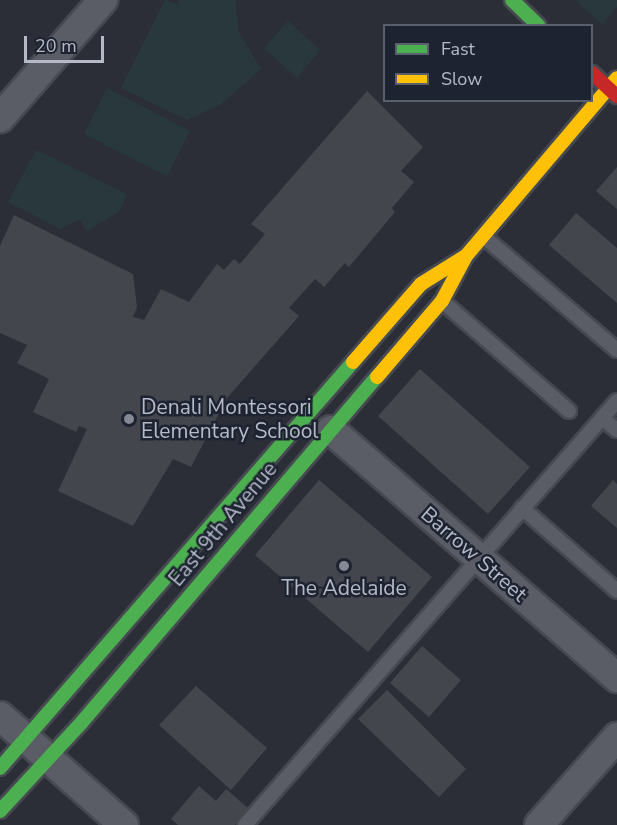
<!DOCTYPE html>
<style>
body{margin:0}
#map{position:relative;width:617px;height:825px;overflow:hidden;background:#2b2e37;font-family:"Nunito Sans",sans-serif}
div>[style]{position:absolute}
.green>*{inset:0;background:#29383d}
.building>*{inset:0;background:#44464e}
.roads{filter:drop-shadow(2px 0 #464950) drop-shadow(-2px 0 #464950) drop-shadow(0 2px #464950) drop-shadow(0 -2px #464950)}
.lane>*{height:14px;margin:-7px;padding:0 7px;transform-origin:7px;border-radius:7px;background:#5a5d65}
.street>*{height:28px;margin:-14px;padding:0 14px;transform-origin:14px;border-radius:14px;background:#5a5d65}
.fast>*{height:14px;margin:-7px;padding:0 7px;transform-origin:7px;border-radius:7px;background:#4caf50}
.slow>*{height:14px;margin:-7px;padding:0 7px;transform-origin:7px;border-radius:7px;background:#ffc107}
.jam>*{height:14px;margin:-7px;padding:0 7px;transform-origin:7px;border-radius:7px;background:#c62828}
.dots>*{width:16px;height:16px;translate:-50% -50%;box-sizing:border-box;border:3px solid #1e2331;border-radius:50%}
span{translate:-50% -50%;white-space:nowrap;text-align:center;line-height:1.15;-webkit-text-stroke:5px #1e2331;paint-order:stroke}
.poi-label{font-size:21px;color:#b5b9c8}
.left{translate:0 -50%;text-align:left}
.street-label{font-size:21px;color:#b5b9c8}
.legend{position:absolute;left:383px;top:24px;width:210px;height:78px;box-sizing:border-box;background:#1e2331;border:2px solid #5a5f6d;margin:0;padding:8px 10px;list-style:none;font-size:18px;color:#b5b9c8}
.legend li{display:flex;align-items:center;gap:12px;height:30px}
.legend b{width:30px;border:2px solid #5a5f6d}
.scale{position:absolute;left:24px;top:36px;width:80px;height:27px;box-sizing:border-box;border:3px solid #b5b9c8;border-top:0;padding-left:8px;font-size:18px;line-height:21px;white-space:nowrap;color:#b5b9c8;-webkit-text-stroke:4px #1e2331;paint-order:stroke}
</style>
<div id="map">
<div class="green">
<i style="clip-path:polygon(165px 0,177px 4px,179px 0,235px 0,239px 32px,261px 69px,221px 104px,187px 120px,121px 88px)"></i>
<i style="clip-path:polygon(575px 0,617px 0,617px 7px,602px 24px)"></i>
<i style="clip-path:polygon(288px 21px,320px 50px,297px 78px,264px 48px)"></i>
<i style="clip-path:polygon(107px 88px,190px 131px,167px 176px,84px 134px)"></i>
<i style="clip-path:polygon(36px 150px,127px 194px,119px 212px,86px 231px,80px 219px,60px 229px,8px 202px)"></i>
</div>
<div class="building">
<i style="clip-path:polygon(367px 91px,423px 147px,401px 171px,414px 182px,392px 208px,395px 212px,349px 267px,345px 263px,324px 287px,315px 279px,289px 308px,299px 316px,227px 398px,191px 467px,173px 459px,133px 526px,58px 491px,87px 429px,79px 426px,76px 432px,33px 412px,49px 379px,17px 363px,27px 345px,0 333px,0 246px,14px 215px,133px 274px,137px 307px,133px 317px,144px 320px,161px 289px,189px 302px,217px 264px,224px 270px,234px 259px,240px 264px,265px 234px,251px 224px)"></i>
<i style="clip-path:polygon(617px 167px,617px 209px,596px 191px)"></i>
<i style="clip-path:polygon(576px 213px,617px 248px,617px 303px,549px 245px)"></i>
<i style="clip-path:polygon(420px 369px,530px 467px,488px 514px,378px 416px)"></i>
<i style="clip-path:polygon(319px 480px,432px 577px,368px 652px,255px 555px)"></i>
<i style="clip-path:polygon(613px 480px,617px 484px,617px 528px,591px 506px)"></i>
<i style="clip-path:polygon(422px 646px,461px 680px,429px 717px,390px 683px)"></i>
<i style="clip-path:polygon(196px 686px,267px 748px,231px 790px,159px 725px)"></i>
<i style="clip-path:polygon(387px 690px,466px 769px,439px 797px,358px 719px)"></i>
<i style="clip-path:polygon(199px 786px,216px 801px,226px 789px,249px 809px,235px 825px,178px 825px,171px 819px)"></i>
</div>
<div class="roads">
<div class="lane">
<i style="left:483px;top:236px;width:176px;rotate:40.4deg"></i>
<i style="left:442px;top:301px;width:168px;rotate:40.9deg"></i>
<i style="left:602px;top:418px;width:19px;rotate:39deg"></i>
<i style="left:522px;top:508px;width:126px;rotate:41.1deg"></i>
<i style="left:245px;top:825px;width:564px;rotate:-48.74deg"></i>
</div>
<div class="street">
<i style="left:0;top:118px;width:157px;rotate:-48.9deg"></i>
<i style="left:331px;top:430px;width:379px;rotate:40.9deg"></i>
<i style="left:0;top:716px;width:165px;rotate:41.3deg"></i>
<i style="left:539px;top:825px;width:118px;rotate:-48.4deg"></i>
</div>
<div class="fast">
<i style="left:512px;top:0;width:37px;rotate:44deg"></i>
<i style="left:0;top:768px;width:538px;rotate:-48.99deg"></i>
<i style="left:0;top:811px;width:121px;rotate:-47.3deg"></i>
<i style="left:82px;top:722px;width:454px;rotate:-49.5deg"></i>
</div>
<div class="slow">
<i style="left:353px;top:362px;width:103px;rotate:-48.9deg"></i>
<i style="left:421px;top:284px;width:51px;rotate:-32.1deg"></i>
<i style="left:377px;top:377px;width:100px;rotate:-49.5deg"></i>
<i style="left:442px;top:301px;width:51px;rotate:-61.9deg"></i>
<i style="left:466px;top:256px;width:233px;rotate:-49.7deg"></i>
</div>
<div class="jam">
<i style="left:592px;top:73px;width:34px;rotate:43deg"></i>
</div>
</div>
<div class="dots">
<i style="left:129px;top:419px;background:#858895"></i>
<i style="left:344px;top:566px;background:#858895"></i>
</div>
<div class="poi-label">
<span class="left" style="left:141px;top:419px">Denali Montessori<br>Elementary School</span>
<span style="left:344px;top:588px">The Adelaide</span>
</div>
<div class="street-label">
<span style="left:223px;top:524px;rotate:-50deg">East 9th Avenue</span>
<span style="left:474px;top:554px;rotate:41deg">Barrow Street</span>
</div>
<ul class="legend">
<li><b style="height:8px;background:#4caf50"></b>Fast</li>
<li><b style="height:8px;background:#ffc107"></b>Slow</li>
</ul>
<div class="scale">20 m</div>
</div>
